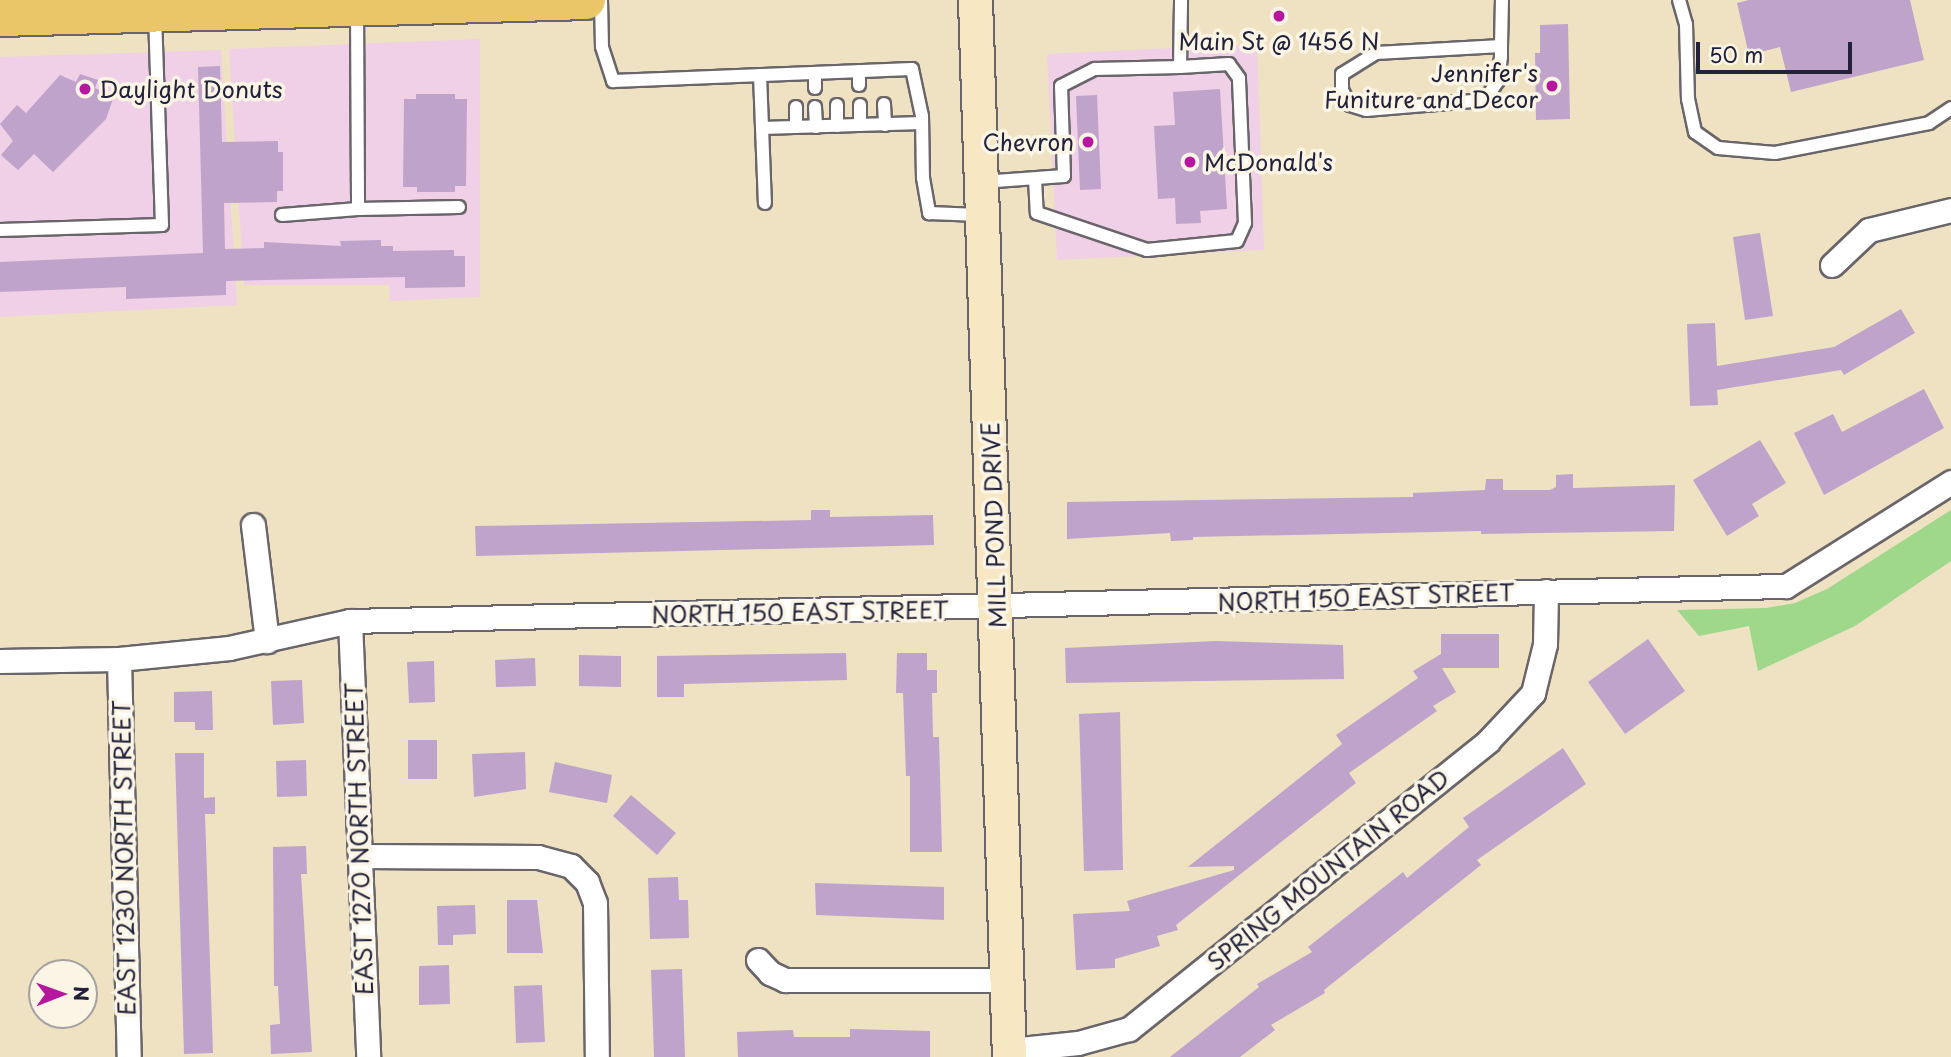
<!DOCTYPE html>
<style>
body{margin:0}
#map{position:relative;width:1951px;height:1057px;overflow:hidden;background:#eee2c2;font-family:"Playpen Sans",sans-serif}
div>[style]{position:absolute}
.built>*{inset:0;background:#efd0e6}
.green>*{inset:0;background:#9fd88b}
.building>*{inset:0;background:#bfa3cb}
.roads{filter:drop-shadow(2px 0 #69656a) drop-shadow(-2px 0 #69656a) drop-shadow(0 2px #69656a) drop-shadow(0 -2px #69656a)}
.service>*{height:12px;margin:-6px;padding:0 6px;transform-origin:6px;border-radius:6px;background:#fff}
.minor>*{height:23px;margin:-11.5px;padding:0 11.5px;transform-origin:11.5px;border-radius:11.5px;background:#fff}
.secondary>*{height:33px;margin:-16.5px;padding:0 16.5px;transform-origin:16.5px;border-radius:16.5px;background:#f7e8c3}
.primary>*{height:37px;margin:-18.5px;padding:0 18.5px;transform-origin:18.5px;border-radius:18.5px;background:#eac669}
.dots>*{width:19px;height:19px;translate:-50% -50%;box-sizing:border-box;border:4px solid #fcf5e5;border-radius:50%}
span{translate:-50% -50%;white-space:nowrap;text-align:center;line-height:1.15;-webkit-text-stroke:7px #fcf5e5;paint-order:stroke}
.poi-label{font-size:23px;color:#22223b}
.right{translate:-100% -50%;text-align:right}
.left{translate:0 -50%;text-align:left}
.street-label{font-size:23px;color:#22223b}
.north{position:absolute;left:28px;top:959px;width:70px;height:70px;box-sizing:border-box;background:#fcf5e5;border:2px solid #a5a1a1;border-radius:50%;rotate:89deg;font-size:19px;font-weight:700;line-height:28px;text-align:center;color:#22223b}
.north::after{content:'';display:block;margin:auto;width:24px;height:32px;background:#b5179e;clip-path:polygon(50% 0,100% 100%,50% 72%,0 100%)}
.scale{position:absolute;left:1696px;top:42px;width:156px;height:32px;box-sizing:border-box;border:4px solid #22223b;border-top:0;padding-left:9px;font-size:21px;line-height:24px;white-space:nowrap;color:#22223b;-webkit-text-stroke:5px #fcf5e5;paint-order:stroke}
</style>
<div id="map">
<div class="built">
<i style="clip-path:polygon(480px 39px,480px 297px,390px 301px,389px 285px,244px 285px,229px 49px)"></i>
<i style="clip-path:polygon(1257px 44px,1264px 250px,1057px 260px,1047px 54px)"></i>
<i style="clip-path:polygon(221px 50px,237px 305px,0 317px,0 57px)"></i>
</div>
<div class="green">
<i style="clip-path:polygon(1951px 510px,1951px 561px,1855px 626px,1758px 671px,1749px 626px,1699px 636px,1677px 610px,1766px 608px,1795px 603px,1827px 589px)"></i>
</div>
<div class="building">
<i style="clip-path:polygon(1749px 0,1910px 0,1924px 60px,1791px 92px,1780px 47px,1749px 55px,1737px 3px)"></i>
<i style="clip-path:polygon(1568px 24px,1570px 119px,1536px 120px,1535px 53px,1540px 53px,1540px 25px)"></i>
<i style="clip-path:polygon(220px 66px,222px 142px,278px 141px,278px 152px,283px 152px,283px 191px,277px 191px,277px 202px,224px 203px,225px 249px,264px 248px,264px 242px,341px 246px,340px 241px,381px 240px,381px 246px,393px 246px,393px 251px,454px 250px,454px 256px,465px 256px,465px 287px,405px 288px,405px 277px,226px 281px,226px 295px,126px 299px,126px 287px,0 292px,0 262px,203px 253px,198px 67px)"></i>
<i style="clip-path:polygon(80px 74px,98px 80px,95px 88px,114px 96px,106px 119px,53px 172px,34px 154px,18px 170px,1px 155px,13px 141px,0 124px,17px 105px,26px 113px,60px 75px,76px 82px)"></i>
<i style="clip-path:polygon(1220px 89px,1227px 209px,1200px 211px,1201px 223px,1176px 224px,1175px 198px,1158px 199px,1154px 126px,1175px 125px,1173px 92px)"></i>
<i style="clip-path:polygon(416px 94px,455px 94px,455px 99px,467px 99px,466px 186px,455px 186px,455px 192px,417px 192px,417px 187px,403px 187px,404px 99px,416px 99px)"></i>
<i style="clip-path:polygon(1097px 95px,1101px 189px,1080px 190px,1076px 96px)"></i>
<i style="clip-path:polygon(1760px 233px,1773px 316px,1745px 320px,1733px 237px)"></i>
<i style="clip-path:polygon(1901px 309px,1915px 333px,1844px 375px,1841px 370px,1717px 390px,1718px 405px,1690px 406px,1687px 324px,1715px 323px,1717px 366px,1834px 347px)"></i>
<i style="clip-path:polygon(1924px 389px,1944px 428px,1824px 495px,1794px 433px,1833px 414px,1842px 432px)"></i>
<i style="clip-path:polygon(1760px 440px,1786px 483px,1752px 504px,1759px 516px,1727px 536px,1693px 480px)"></i>
<i style="clip-path:polygon(1573px 474px,1573px 488px,1675px 485px,1674px 531px,1481px 534px,1481px 531px,1193px 537px,1193px 540px,1171px 541px,1170px 533px,1067px 539px,1067px 502px,1413px 497px,1413px 493px,1485px 490px,1486px 479px,1503px 479px,1503px 490px,1550px 490px,1556px 487px,1556px 475px)"></i>
<i style="clip-path:polygon(811px 510px,830px 510px,830px 517px,933px 515px,934px 545px,476px 556px,475px 526px,811px 520px)"></i>
<i style="clip-path:polygon(1441px 634px,1499px 634px,1499px 668px,1442px 668px,1456px 692px,1433px 706px,1437px 711px,1349px 773px,1356px 783px,1176px 925px,1178px 930px,1157px 936px,1160px 946px,1115px 959px,1115px 968px,1076px 970px,1073px 914px,1130px 911px,1127px 901px,1234px 870px,1234px 866px,1188px 867px,1342px 744px,1336px 735px,1418px 678px,1413px 671px,1441px 654px)"></i>
<i style="clip-path:polygon(1648px 639px,1685px 691px,1625px 734px,1588px 682px)"></i>
<i style="clip-path:polygon(1216px 641px,1343px 645px,1344px 679px,1066px 683px,1065px 648px)"></i>
<i style="clip-path:polygon(846px 653px,847px 680px,684px 684px,684px 697px,657px 697px,657px 656px)"></i>
<i style="clip-path:polygon(897px 653px,927px 653px,927px 670px,937px 670px,937px 693px,932px 693px,933px 737px,939px 737px,942px 852px,910px 852px,910px 776px,906px 776px,903px 693px,896px 693px)"></i>
<i style="clip-path:polygon(579px 655px,621px 656px,621px 687px,579px 686px)"></i>
<i style="clip-path:polygon(535px 658px,536px 686px,496px 687px,495px 660px)"></i>
<i style="clip-path:polygon(434px 661px,435px 702px,409px 703px,407px 662px)"></i>
<i style="clip-path:polygon(302px 680px,304px 723px,273px 725px,271px 681px)"></i>
<i style="clip-path:polygon(212px 691px,213px 730px,195px 730px,195px 722px,174px 722px,174px 692px)"></i>
<i style="clip-path:polygon(1120px 712px,1123px 870px,1084px 871px,1079px 714px)"></i>
<i style="clip-path:polygon(408px 740px,437px 740px,437px 779px,408px 779px)"></i>
<i style="clip-path:polygon(1563px 748px,1586px 784px,1477px 860px,1481px 865px,1324px 990px,1325px 993px,1271px 1025px,1275px 1030px,1240px 1057px,1170px 1057px,1259px 987px,1257px 984px,1312px 952px,1308px 947px,1403px 872px,1407px 878px,1469px 827px,1463px 818px)"></i>
<i style="clip-path:polygon(525px 752px,526px 789px,474px 797px,472px 754px)"></i>
<i style="clip-path:polygon(175px 753px,204px 753px,204px 798px,215px 797px,215px 814px,205px 814px,213px 1053px,184px 1054px)"></i>
<i style="clip-path:polygon(306px 760px,307px 796px,277px 797px,276px 761px)"></i>
<i style="clip-path:polygon(555px 762px,612px 775px,607px 803px,549px 792px)"></i>
<i style="clip-path:polygon(631px 795px,676px 833px,657px 855px,613px 816px)"></i>
<i style="clip-path:polygon(306px 846px,307px 874px,301px 874px,312px 1052px,271px 1054px,270px 1025px,280px 1024px,278px 986px,274px 986px,273px 847px)"></i>
<i style="clip-path:polygon(678px 877px,679px 900px,688px 900px,689px 938px,650px 939px,648px 878px)"></i>
<i style="clip-path:polygon(815px 883px,944px 887px,944px 920px,816px 915px)"></i>
<i style="clip-path:polygon(507px 900px,537px 900px,543px 953px,507px 953px)"></i>
<i style="clip-path:polygon(475px 905px,476px 934px,453px 935px,453px 945px,438px 945px,437px 906px)"></i>
<i style="clip-path:polygon(449px 965px,450px 1004px,419px 1005px,419px 966px)"></i>
<i style="clip-path:polygon(682px 969px,685px 1057px,654px 1057px,651px 970px)"></i>
<i style="clip-path:polygon(542px 985px,545px 1042px,516px 1043px,514px 986px)"></i>
<i style="clip-path:polygon(850px 1029px,930px 1031px,930px 1057px,738px 1057px,737px 1032px,793px 1030px,794px 1037px,850px 1037px)"></i>
</div>
<div class="roads">
<div class="service">
<i style="left:601px;top:0;width:47px;rotate:88.8deg"></i>
<i style="left:602px;top:47px;width:36px;rotate:72deg"></i>
<i style="left:613px;top:81px;width:299px;rotate:-2.3deg"></i>
<i style="left:912px;top:69px;width:48px;rotate:78deg"></i>
<i style="left:922px;top:116px;width:62px;rotate:89.1deg"></i>
<i style="left:923px;top:178px;width:36px;rotate:80deg"></i>
<i style="left:929px;top:213px;width:50px;rotate:2.3deg"></i>
<i style="left:1679px;top:0;width:25px;rotate:74deg"></i>
<i style="left:1686px;top:24px;width:75px;rotate:88.5deg"></i>
<i style="left:1688px;top:99px;width:34px;rotate:78deg"></i>
<i style="left:1695px;top:132px;width:28px;rotate:35deg"></i>
<i style="left:1718px;top:148px;width:57px;rotate:5deg"></i>
<i style="left:1775px;top:153px;width:157px;rotate:-11deg"></i>
<i style="left:1929px;top:123px;width:27px;rotate:-34deg"></i>
<i style="left:357px;top:8px;width:201px;rotate:89.7deg"></i>
<i style="left:358px;top:209px;width:101px;rotate:-1.1deg"></i>
<i style="left:1501px;top:46px;width:125px;rotate:176.8deg"></i>
<i style="left:1376px;top:53px;width:40px;rotate:148deg"></i>
<i style="left:1342px;top:74px;width:16px;rotate:90deg"></i>
<i style="left:1342px;top:90px;width:17px;rotate:62deg"></i>
<i style="left:1350px;top:105px;width:17px;rotate:17deg"></i>
<i style="left:1366px;top:110px;width:119px;rotate:-4.8deg"></i>
<i style="left:1485px;top:100px;width:23px;rotate:-56deg"></i>
<i style="left:1498px;top:81px;width:24px;rotate:-83deg"></i>
<i style="left:1501px;top:57px;width:11px;rotate:-90deg"></i>
<i style="left:1501px;top:46px;width:46px;rotate:-88.8deg"></i>
<i style="left:859px;top:71px;width:14px;rotate:90deg"></i>
<i style="left:815px;top:73px;width:15px;rotate:90deg"></i>
<i style="left:760px;top:75px;width:128px;rotate:87.8deg"></i>
<i style="left:884px;top:104px;width:21px;rotate:87deg"></i>
<i style="left:837px;top:105px;width:21px;rotate:90deg"></i>
<i style="left:860px;top:105px;width:20px;rotate:90deg"></i>
<i style="left:796px;top:107px;width:20px;rotate:90deg"></i>
<i style="left:815px;top:107px;width:20px;rotate:87deg"></i>
<i style="left:762px;top:128px;width:160px;rotate:-1.8deg"></i>
<i style="left:1035px;top:179px;width:34px;rotate:87deg"></i>
<i style="left:1037px;top:213px;width:116px;rotate:18.6deg"></i>
<i style="left:1147px;top:250px;width:90px;rotate:-5.7deg"></i>
<i style="left:1237px;top:241px;width:20px;rotate:-66deg"></i>
<i style="left:1245px;top:223px;width:145px;rotate:-92.4deg"></i>
<i style="left:1239px;top:78px;width:17px;rotate:-126deg"></i>
<i style="left:1229px;top:64px;width:49px;rotate:176.5deg"></i>
<i style="left:982px;top:182px;width:82px;rotate:-4.2deg"></i>
<i style="left:1064px;top:176px;width:90px;rotate:-91.9deg"></i>
<i style="left:1061px;top:86px;width:38px;rotate:-27deg"></i>
<i style="left:1095px;top:69px;width:85px;rotate:-1.3deg"></i>
<i style="left:1180px;top:67px;width:67px;rotate:-89.1deg"></i>
<i style="left:282px;top:215px;width:76px;rotate:-4.5deg"></i>
<i style="left:0;top:230px;width:162px;rotate:-1.8deg"></i>
<i style="left:162px;top:225px;width:208px;rotate:-91.9deg"></i>
</div>
<div class="minor">
<i style="left:1832px;top:265px;width:51px;rotate:-43.4deg"></i>
<i style="left:1869px;top:230px;width:84px;rotate:-13.7deg"></i>
<i style="left:253px;top:525px;width:117px;rotate:83.1deg"></i>
<i style="left:350px;top:621px;width:436px;rotate:87.6deg"></i>
<i style="left:119px;top:659px;width:398px;rotate:88.6deg"></i>
<i style="left:0;top:661px;width:119px;rotate:-1deg"></i>
<i style="left:119px;top:659px;width:111px;rotate:-5.7deg"></i>
<i style="left:229px;top:648px;width:124px;rotate:-12.6deg"></i>
<i style="left:350px;top:621px;width:1436px;rotate:-1.4deg"></i>
<i style="left:1786px;top:586px;width:195px;rotate:-32.2deg"></i>
<i style="left:361px;top:856px;width:177px;rotate:0.3deg"></i>
<i style="left:538px;top:857px;width:34px;rotate:15deg"></i>
<i style="left:571px;top:866px;width:23px;rotate:45deg"></i>
<i style="left:587px;top:882px;width:22px;rotate:69deg"></i>
<i style="left:595px;top:903px;width:154px;rotate:89.3deg"></i>
<i style="left:758px;top:960px;width:18px;rotate:47deg"></i>
<i style="left:770px;top:973px;width:17px;rotate:25deg"></i>
<i style="left:785px;top:980px;width:222px"></i>
<i style="left:1011px;top:1050px;width:67px;rotate:-6deg"></i>
<i style="left:1078px;top:1043px;width:53px;rotate:-15.4deg"></i>
<i style="left:1129px;top:1029px;width:460px;rotate:-38.7deg"></i>
<i style="left:1488px;top:741px;width:66px;rotate:-46.8deg"></i>
<i style="left:1533px;top:693px;width:50px;rotate:-76.2deg"></i>
<i style="left:1545px;top:644px;width:53px;rotate:-88.9deg"></i>
</div>
<div class="secondary">
<i style="left:975px;top:0;width:1058px;rotate:88.16deg"></i>
</div>
<div class="primary">
<i style="left:0;top:17px;width:586px;rotate:-1.66deg"></i>
</div>
</div>
<div class="dots">
<i style="left:1279px;top:16px;background:#b5179e"></i>
<i style="left:1552px;top:86px;background:#b5179e"></i>
<i style="left:85px;top:89px;background:#b5179e"></i>
<i style="left:1088px;top:142px;background:#b5179e"></i>
<i style="left:1190px;top:162px;background:#b5179e"></i>
</div>
<div class="poi-label">
<span style="left:1279px;top:41px">Main St @ 1456 N</span>
<span class="right" style="left:1538px;top:86px">Jennifer's<br>Funiture and Decor</span>
<span class="left" style="left:99px;top:89px">Daylight Donuts</span>
<span class="right" style="left:1074px;top:142px">Chevron</span>
<span class="left" style="left:1204px;top:162px">McDonald's</span>
</div>
<div class="street-label">
<span style="left:994px;top:525px;rotate:-92deg">MILL POND DRIVE</span>
<span style="left:1366px;top:597px;rotate:-2deg">NORTH 150 EAST STREET</span>
<span style="left:800px;top:612px;rotate:-1deg">NORTH 150 EAST STREET</span>
<span style="left:359px;top:839px;rotate:-92deg">EAST 1270 NORTH STREET</span>
<span style="left:124px;top:858px;rotate:-91deg">EAST 1230 NORTH STREET</span>
<span style="left:1328px;top:870px;rotate:-39deg">SPRING MOUNTAIN ROAD</span>
</div>
<div class="north">N</div>
<div class="scale">50 m</div>
</div>
